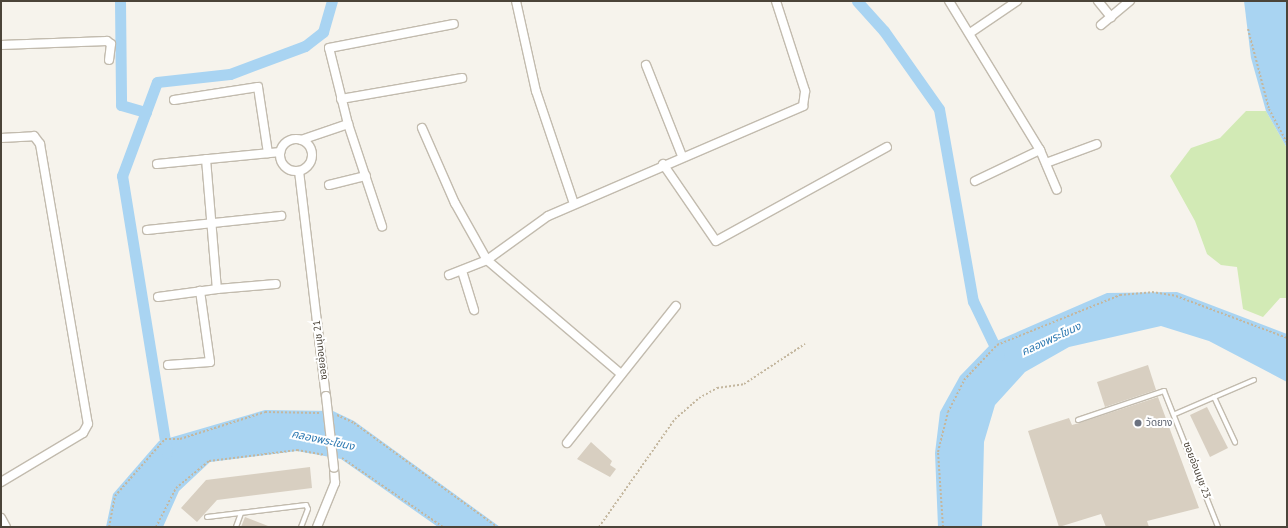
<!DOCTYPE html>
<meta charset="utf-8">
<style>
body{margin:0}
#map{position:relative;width:1288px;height:528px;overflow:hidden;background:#f6f3ec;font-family:"PT Sans","Noto Sans Thai",sans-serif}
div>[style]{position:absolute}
.green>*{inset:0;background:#d2eab5}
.water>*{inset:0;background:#a9d4f2}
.canal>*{height:11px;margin:-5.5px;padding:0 5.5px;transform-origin:5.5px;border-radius:5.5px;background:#a9d4f2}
.building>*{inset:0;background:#d8cfc1}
.path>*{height:2px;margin-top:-1px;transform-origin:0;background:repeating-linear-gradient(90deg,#c4b79f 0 2px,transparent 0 4px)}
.roads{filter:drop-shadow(1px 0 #c2bbae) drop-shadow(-1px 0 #c2bbae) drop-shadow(0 1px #c2bbae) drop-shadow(0 -1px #c2bbae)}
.service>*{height:4px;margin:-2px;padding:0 2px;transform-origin:2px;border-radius:2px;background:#fff}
.minor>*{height:8px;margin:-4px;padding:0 4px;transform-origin:4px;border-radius:4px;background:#fff}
.minor>.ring{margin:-4px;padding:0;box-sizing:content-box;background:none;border:8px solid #fff;border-radius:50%}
.bridges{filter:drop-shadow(1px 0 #c2bbae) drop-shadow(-1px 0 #c2bbae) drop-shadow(0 1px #c2bbae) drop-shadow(0 -1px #c2bbae)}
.minor-bridge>*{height:8px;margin:-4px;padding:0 4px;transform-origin:4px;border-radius:4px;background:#fff}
.dots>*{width:11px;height:11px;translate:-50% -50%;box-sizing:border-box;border:2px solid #fff;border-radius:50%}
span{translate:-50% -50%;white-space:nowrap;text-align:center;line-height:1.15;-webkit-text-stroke:4px #fff;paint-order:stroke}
.street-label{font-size:10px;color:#4b4439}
.worship-label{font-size:10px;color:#5b616d}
.left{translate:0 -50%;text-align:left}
.water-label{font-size:11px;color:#2e7ab2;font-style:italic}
.frame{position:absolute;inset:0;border:2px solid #4b4439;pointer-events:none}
</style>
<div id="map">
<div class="green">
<i style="clip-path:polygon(1246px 111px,1266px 111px,1287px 148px,1287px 298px,1280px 298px,1263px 317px,1243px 309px,1237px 267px,1221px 265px,1207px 254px,1195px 221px,1170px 176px,1191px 148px,1220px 138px)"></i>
</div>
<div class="water">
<i style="clip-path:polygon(1244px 1px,1287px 1px,1287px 148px,1266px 111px,1251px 58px)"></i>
<i style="clip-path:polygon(1177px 292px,1287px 334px,1287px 382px,1209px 341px,1161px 326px,1069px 347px,1025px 372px,995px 405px,984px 442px,982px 527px,938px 527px,935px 453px,940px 412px,960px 376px,992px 343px,1107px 293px)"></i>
<i style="clip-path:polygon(265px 410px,333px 411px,354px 421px,500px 527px,438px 527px,341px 459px,297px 451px,210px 462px,179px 491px,163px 527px,106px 527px,113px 494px,159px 441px)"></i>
</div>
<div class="canal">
<i style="left:120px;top:1px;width:104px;rotate:89.4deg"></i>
<i style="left:121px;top:105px;width:26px;rotate:16deg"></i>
<i style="left:857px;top:1px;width:40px;rotate:48deg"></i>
<i style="left:884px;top:31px;width:95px;rotate:54.8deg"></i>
<i style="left:939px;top:109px;width:195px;rotate:80deg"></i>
<i style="left:973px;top:301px;width:60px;rotate:64.3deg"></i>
<i style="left:167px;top:453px;width:281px;rotate:-99.2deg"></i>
<i style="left:122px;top:176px;width:100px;rotate:-69.6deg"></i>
<i style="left:157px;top:82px;width:73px;rotate:-6.3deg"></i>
<i style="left:230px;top:74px;width:80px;rotate:-20.5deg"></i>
<i style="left:305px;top:46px;width:23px;rotate:-38deg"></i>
<i style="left:323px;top:32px;width:32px;rotate:-74deg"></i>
</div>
<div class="building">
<i style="clip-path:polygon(1148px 365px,1156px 390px,1105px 407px,1097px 382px)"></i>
<i style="clip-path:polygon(1158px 397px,1199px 508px,1147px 521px,1149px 527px,1106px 527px,1101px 514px,1059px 527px,1028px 431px,1069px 418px,1072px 425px,1079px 423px)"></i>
<i style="clip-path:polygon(1207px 407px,1228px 448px,1210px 457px,1190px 415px)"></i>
<i style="clip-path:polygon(591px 442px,612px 461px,610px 465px,616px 469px,610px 477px,577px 459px)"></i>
<i style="clip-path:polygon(310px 467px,312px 488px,217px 500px,197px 522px,181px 508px,206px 480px)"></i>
<i style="clip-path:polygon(245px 517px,268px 526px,268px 527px,241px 527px)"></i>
</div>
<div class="path">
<i style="left:1248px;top:29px;width:83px;rotate:75.3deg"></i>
<i style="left:1269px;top:109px;width:38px;rotate:62deg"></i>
<i style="left:337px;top:415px;width:19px;rotate:25deg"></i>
<i style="left:354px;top:423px;width:177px;rotate:36deg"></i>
<i style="left:342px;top:458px;width:122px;rotate:34.3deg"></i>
<i style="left:109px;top:527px;width:32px;rotate:-79deg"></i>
<i style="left:115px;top:496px;width:76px;rotate:-48.7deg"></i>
<i style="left:165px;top:439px;width:15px"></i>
<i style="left:180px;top:439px;width:89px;rotate:-17.6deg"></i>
<i style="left:265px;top:412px;width:54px;rotate:1.1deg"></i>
<i style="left:156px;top:527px;width:44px;rotate:-62.9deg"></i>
<i style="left:176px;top:488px;width:43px;rotate:-39.3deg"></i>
<i style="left:209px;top:461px;width:89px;rotate:-7.1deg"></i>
<i style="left:297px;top:450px;width:27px;rotate:10deg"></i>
<i style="left:599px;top:527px;width:132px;rotate:-54.9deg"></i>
<i style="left:675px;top:419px;width:32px;rotate:-41deg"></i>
<i style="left:699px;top:398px;width:21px;rotate:-29deg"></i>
<i style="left:717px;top:388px;width:27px;rotate:-8deg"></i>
<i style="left:744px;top:384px;width:73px;rotate:-33.3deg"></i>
<i style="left:943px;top:527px;width:75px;rotate:-93.8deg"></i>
<i style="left:938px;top:452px;width:41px;rotate:-76deg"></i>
<i style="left:948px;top:412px;width:36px;rotate:-63deg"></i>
<i style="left:964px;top:380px;width:48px;rotate:-46.7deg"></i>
<i style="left:997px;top:345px;width:133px;rotate:-22.1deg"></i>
<i style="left:1120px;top:295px;width:32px;rotate:-5deg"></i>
<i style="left:1152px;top:292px;width:24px;rotate:9deg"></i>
<i style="left:1176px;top:296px;width:119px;rotate:20.7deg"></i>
</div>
<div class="roads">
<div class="service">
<i style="left:1214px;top:397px;width:50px;rotate:65deg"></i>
<i style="left:1175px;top:414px;width:86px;rotate:-23.3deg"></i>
<i style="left:1078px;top:420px;width:91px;rotate:-18.6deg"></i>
<i style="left:1164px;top:391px;width:146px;rotate:68.3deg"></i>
<i style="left:207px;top:517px;width:100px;rotate:-6.9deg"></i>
<i style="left:306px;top:505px;width:4px;rotate:63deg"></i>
<i style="left:308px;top:509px;width:19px;rotate:111deg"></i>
<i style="left:236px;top:527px;width:15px;rotate:-70deg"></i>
</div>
<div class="minor">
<i style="left:516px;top:1px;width:92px;rotate:77.5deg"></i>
<i style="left:536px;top:91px;width:119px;rotate:71.4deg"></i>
<i style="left:949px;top:1px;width:175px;rotate:58.6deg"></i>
<i style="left:1040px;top:150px;width:43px;rotate:67deg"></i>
<i style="left:1098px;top:1px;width:21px;rotate:51deg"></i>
<i style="left:1101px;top:25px;width:38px;rotate:-40deg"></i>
<i style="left:970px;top:33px;width:57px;rotate:-34.2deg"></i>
<i style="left:1px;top:45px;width:106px;rotate:-2.2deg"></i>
<i style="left:107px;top:41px;width:5px;rotate:37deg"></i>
<i style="left:111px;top:44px;width:16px;rotate:97deg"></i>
<i style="left:646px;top:65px;width:98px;rotate:68.4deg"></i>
<i style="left:341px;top:99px;width:123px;rotate:-9.8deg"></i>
<i style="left:174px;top:100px;width:85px;rotate:-8.8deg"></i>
<i style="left:258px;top:87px;width:67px;rotate:81.4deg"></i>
<i style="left:348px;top:124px;width:108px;rotate:71.6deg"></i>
<i style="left:422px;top:128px;width:82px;rotate:66.3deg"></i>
<i style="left:455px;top:203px;width:65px;rotate:60.7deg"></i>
<i style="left:487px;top:260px;width:176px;rotate:40.4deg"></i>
<i style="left:1px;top:138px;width:33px;rotate:-3deg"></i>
<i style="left:34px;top:136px;width:10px;rotate:53deg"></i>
<i style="left:40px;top:144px;width:284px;rotate:80.3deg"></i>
<i style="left:88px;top:424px;width:10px;rotate:119deg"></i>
<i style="left:83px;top:433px;width:96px;rotate:149.1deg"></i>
<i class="ring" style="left:280px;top:139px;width:24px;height:24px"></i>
<i style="left:301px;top:140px;width:50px;rotate:-18.8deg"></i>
<i style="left:348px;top:124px;width:78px;rotate:-104deg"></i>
<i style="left:329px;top:48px;width:127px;rotate:-10.9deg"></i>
<i style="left:206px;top:159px;width:130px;rotate:85.2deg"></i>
<i style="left:217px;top:289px;width:59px;rotate:-4.8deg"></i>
<i style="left:1046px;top:163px;width:54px;rotate:-20.4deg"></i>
<i style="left:157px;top:164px;width:124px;rotate:-5.6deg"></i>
<i style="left:663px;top:164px;width:93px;rotate:55.5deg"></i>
<i style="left:716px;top:241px;width:195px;rotate:-28.8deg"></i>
<i style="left:299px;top:171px;width:227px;rotate:83.2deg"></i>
<i style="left:975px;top:181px;width:72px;rotate:-25.5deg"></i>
<i style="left:329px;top:185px;width:38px;rotate:-14deg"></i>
<i style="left:147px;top:230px;width:135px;rotate:-6deg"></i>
<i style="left:462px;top:271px;width:41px;rotate:72.9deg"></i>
<i style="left:449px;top:275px;width:41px;rotate:-21.5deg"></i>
<i style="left:487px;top:260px;width:75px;rotate:-35.8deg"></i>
<i style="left:548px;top:216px;width:278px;rotate:-23.3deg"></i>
<i style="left:803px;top:106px;width:15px;rotate:-82deg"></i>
<i style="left:805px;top:91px;width:95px;rotate:-107.9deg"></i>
<i style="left:158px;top:297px;width:60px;rotate:-7.7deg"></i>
<i style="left:168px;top:365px;width:42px;rotate:-4.1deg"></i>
<i style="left:210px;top:362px;width:72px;rotate:-98deg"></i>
<i style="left:567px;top:443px;width:175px;rotate:-51.5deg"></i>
<i style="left:1px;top:518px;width:10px;rotate:61deg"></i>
<i style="left:317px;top:527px;width:48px;rotate:-67.8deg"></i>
<i style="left:335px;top:483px;width:15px;rotate:-94deg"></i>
</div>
</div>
<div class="bridges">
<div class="minor-bridge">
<i style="left:326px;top:396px;width:72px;rotate:83.7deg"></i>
</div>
</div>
<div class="dots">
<i style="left:1138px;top:423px;background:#6b7280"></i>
</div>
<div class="street-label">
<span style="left:320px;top:350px;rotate:-97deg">ซอยอ่อนนุช 21</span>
<span style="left:1197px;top:470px;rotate:69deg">ซอยอ่อนนุช 23</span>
</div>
<div class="worship-label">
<span class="left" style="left:1146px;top:423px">วัดยาง</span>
</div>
<div class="water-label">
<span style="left:1051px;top:339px;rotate:-25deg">คลองพระโขนง</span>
<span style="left:323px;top:440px;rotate:12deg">คลองพระโขนง</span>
</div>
<div class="frame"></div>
</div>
